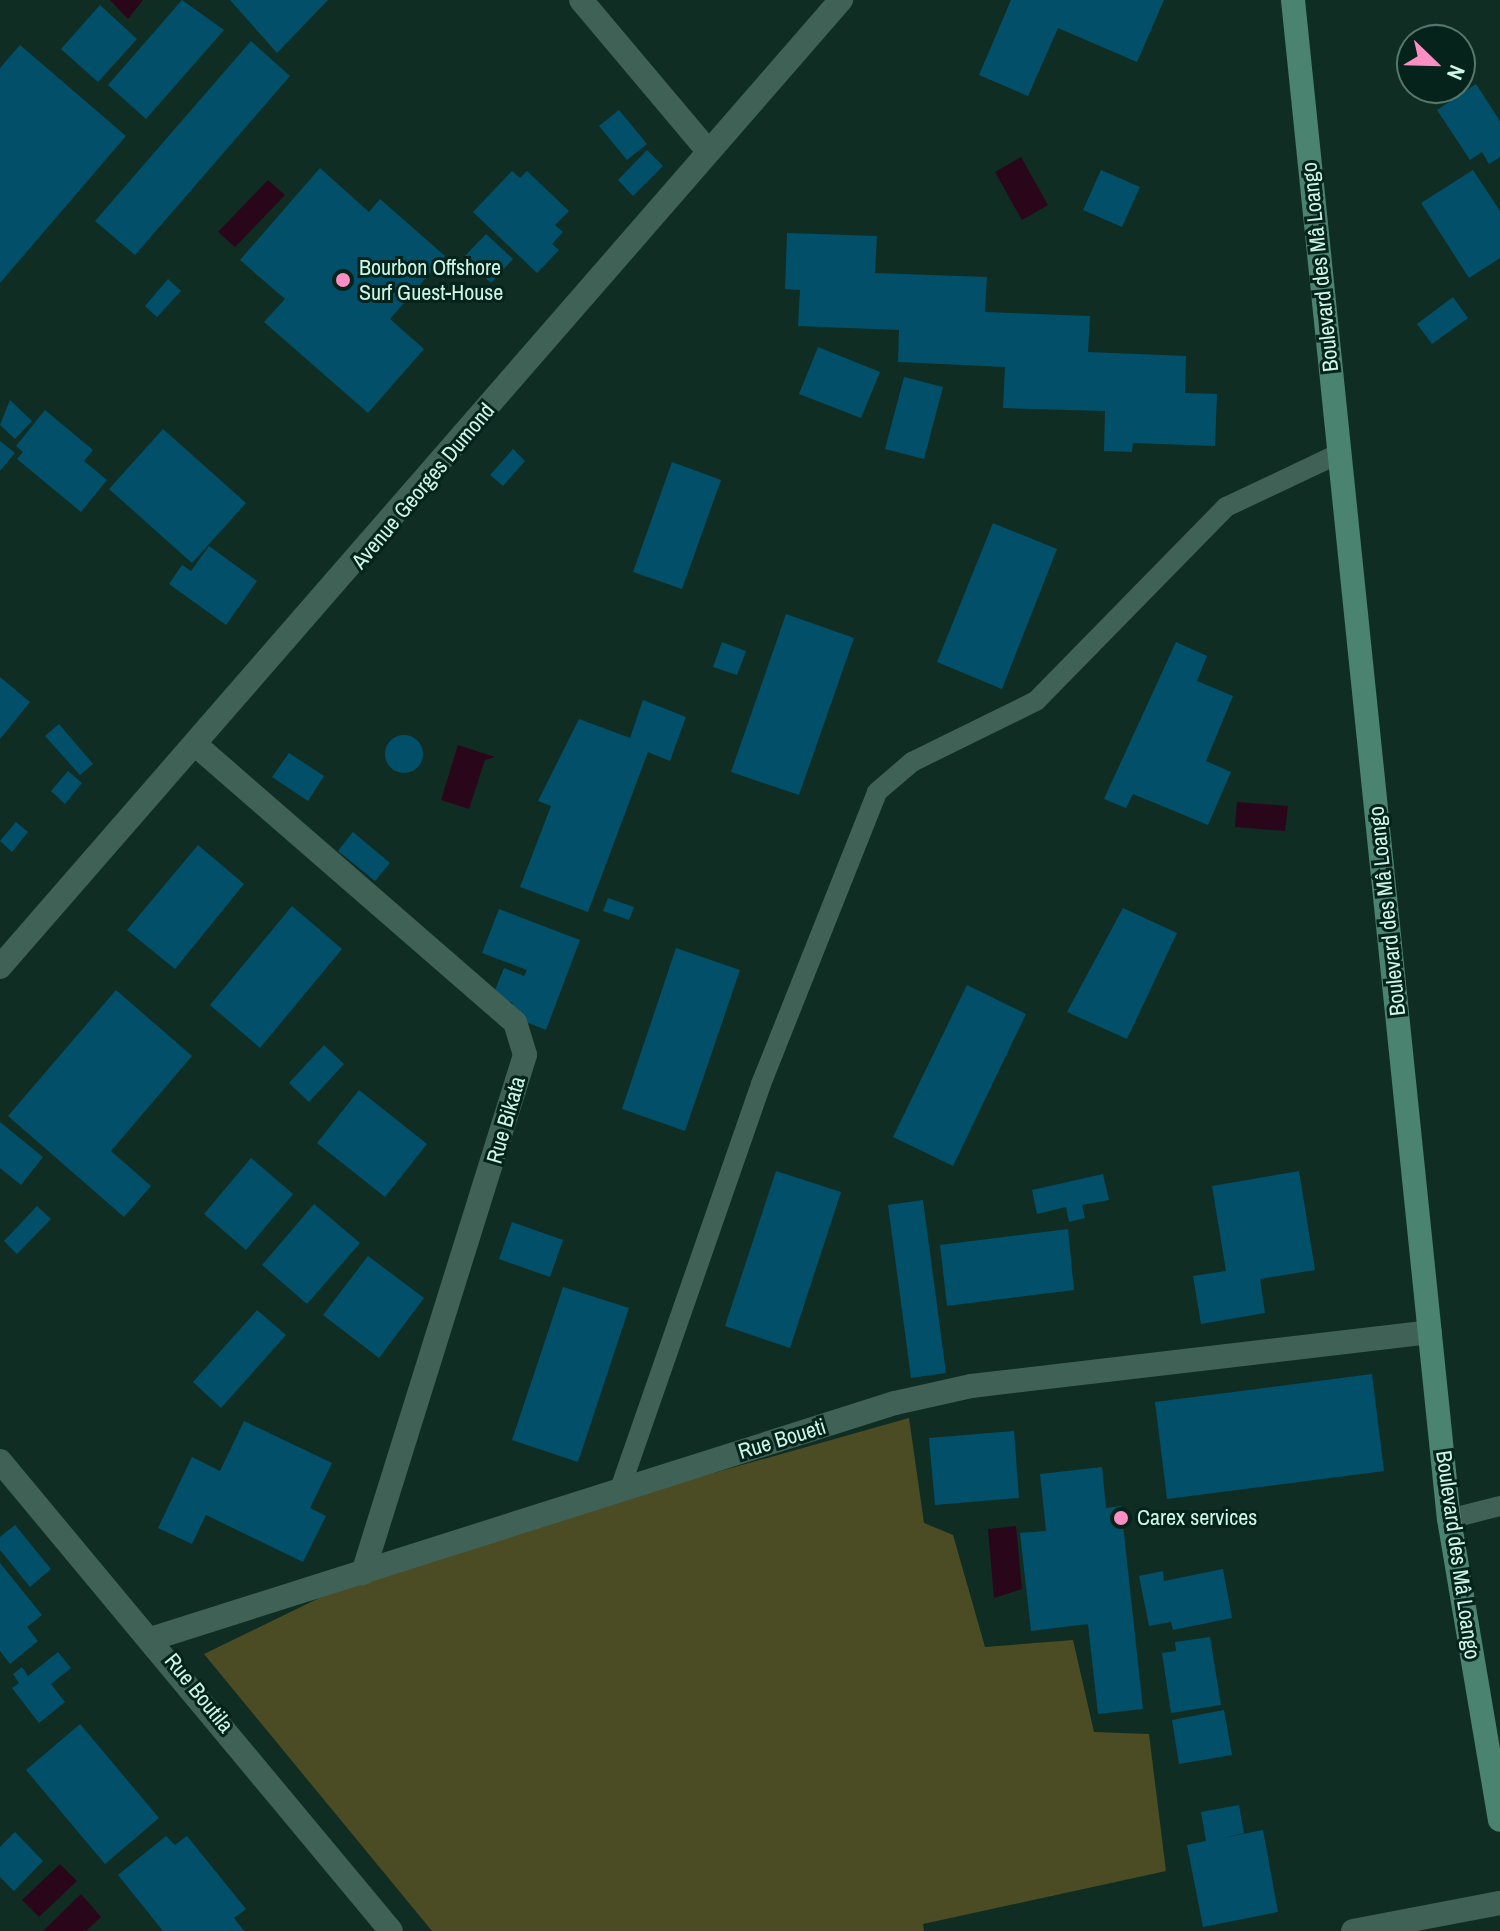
<!DOCTYPE html>
<meta charset="utf-8">
<style>
body{margin:0}
#map{position:relative;width:1500px;height:1931px;overflow:hidden;background:#102d24;font-family:"Archivo Narrow",sans-serif}
div>[style]{position:absolute}
.green>*{inset:0;background:#4b4c23}
.water>*{inset:0;background:#29061a}
.building>*{inset:0;background:#024f6a}
.round{border-radius:50%}
.lane>*{height:20px;margin:-10px;padding:0 10px;transform-origin:10px;border-radius:10px;background:#406256}
.street>*{height:24px;margin:-12px;padding:0 12px;transform-origin:12px;border-radius:12px;background:#406256}
.secondary>*{height:24px;margin:-12px;padding:0 12px;transform-origin:12px;border-radius:12px;background:#4a8370}
.dots>*{width:22px;height:22px;translate:-50% -50%;box-sizing:border-box;border:4px solid #06231b;border-radius:50%}
span{translate:-50% -50%;white-space:nowrap;text-align:center;line-height:1.15;-webkit-text-stroke:6px #06231b;paint-order:stroke}
.poi-label{font-size:22px;color:#ccf7e6}
.left{translate:0 -50%;text-align:left}
.street-label{font-size:22px;color:#ccf7e6}
.north{position:absolute;left:1396px;top:24px;width:80px;height:80px;box-sizing:border-box;background:#06231b;border:2px solid #55786c;border-radius:50%;rotate:113deg;font-size:22px;font-weight:700;line-height:32px;text-align:center;color:#ccf7e6}
.north::after{content:'';display:block;margin:auto;width:28px;height:36px;background:#fb8fc4;clip-path:polygon(50% 0,100% 100%,50% 72%,0 100%)}
</style>
<div id="map">
<div class="green">
<i style="clip-path:polygon(909px 1418px,924px 1523px,953px 1535px,985px 1647px,1073px 1640px,1094px 1732px,1149px 1734px,1166px 1871px,923px 1924px,924px 1931px,432px 1931px,204px 1654px,387px 1565px)"></i>
</div>
<div class="water">
<i style="clip-path:polygon(110px 0,143px 0,128px 19px)"></i>
<i style="clip-path:polygon(1021px 157px,1048px 205px,1022px 220px,995px 172px)"></i>
<i style="clip-path:polygon(268px 180px,285px 195px,235px 247px,218px 232px)"></i>
<i style="clip-path:polygon(458px 745px,495px 757px,485px 760px,469px 809px,441px 800px)"></i>
<i style="clip-path:polygon(1237px 802px,1288px 806px,1285px 831px,1235px 827px)"></i>
<i style="clip-path:polygon(1016px 1526px,1022px 1589px,994px 1598px,988px 1529px)"></i>
<i style="clip-path:polygon(60px 1864px,77px 1881px,39px 1917px,22px 1900px)"></i>
<i style="clip-path:polygon(81px 1894px,101px 1917px,86px 1931px,43px 1931px)"></i>
</div>
<div class="building">
<i style="clip-path:polygon(182px 0,224px 30px,146px 119px,108px 85px)"></i>
<i style="clip-path:polygon(230px 0,328px 0,277px 53px)"></i>
<i style="clip-path:polygon(1011px 0,1164px 0,1137px 62px,1058px 28px,1028px 96px,979px 75px)"></i>
<i style="clip-path:polygon(100px 5px,137px 39px,98px 82px,61px 49px)"></i>
<i style="clip-path:polygon(251px 41px,290px 76px,135px 255px,95px 221px)"></i>
<i style="clip-path:polygon(20px 45px,126px 136px,0 283px,0 68px)"></i>
<i style="clip-path:polygon(1476px 84px,1500px 121px,1500px 157px,1489px 164px,1482px 152px,1470px 160px,1437px 110px)"></i>
<i style="clip-path:polygon(619px 110px,647px 144px,627px 160px,599px 126px)"></i>
<i style="clip-path:polygon(647px 150px,663px 166px,633px 196px,618px 180px)"></i>
<i style="clip-path:polygon(320px 168px,369px 212px,380px 199px,445px 256px,390px 319px,424px 349px,368px 413px,264px 322px,285px 299px,240px 260px)"></i>
<i style="clip-path:polygon(1101px 170px,1140px 187px,1122px 227px,1083px 210px)"></i>
<i style="clip-path:polygon(1473px 170px,1500px 211px,1500px 258px,1469px 278px,1421px 203px)"></i>
<i style="clip-path:polygon(512px 171px,520px 178px,527px 171px,569px 211px,555px 225px,563px 232px,552px 244px,559px 250px,537px 273px,473px 212px)"></i>
<i style="clip-path:polygon(787px 233px,877px 236px,875px 273px,987px 277px,985px 312px,1090px 316px,1088px 352px,1186px 356px,1185px 393px,1217px 394px,1215px 446px,1133px 443px,1132px 452px,1104px 451px,1105px 411px,1003px 408px,1005px 367px,898px 362px,899px 330px,798px 326px,800px 290px,785px 289px)"></i>
<i style="clip-path:polygon(486px 234px,513px 259px,491px 283px,464px 257px)"></i>
<i style="clip-path:polygon(168px 279px,181px 291px,157px 317px,145px 306px)"></i>
<i style="clip-path:polygon(1453px 297px,1468px 318px,1432px 344px,1417px 324px)"></i>
<i style="clip-path:polygon(818px 347px,880px 372px,861px 418px,799px 394px)"></i>
<i style="clip-path:polygon(904px 377px,943px 387px,924px 459px,885px 449px)"></i>
<i style="clip-path:polygon(10px 400px,32px 421px,15px 439px,0 425px)"></i>
<i style="clip-path:polygon(45px 410px,93px 450px,84px 461px,107px 480px,81px 512px,17px 459px,23px 452px,16px 446px)"></i>
<i style="clip-path:polygon(163px 429px,246px 503px,192px 563px,109px 489px)"></i>
<i style="clip-path:polygon(0 441px,15px 453px,0 471px)"></i>
<i style="clip-path:polygon(513px 449px,525px 461px,503px 486px,490px 475px)"></i>
<i style="clip-path:polygon(672px 462px,721px 480px,682px 589px,633px 572px)"></i>
<i style="clip-path:polygon(993px 523px,1057px 549px,1002px 689px,937px 662px)"></i>
<i style="clip-path:polygon(209px 546px,257px 581px,226px 625px,169px 584px,182px 565px,191px 571px)"></i>
<i style="clip-path:polygon(786px 614px,854px 638px,799px 795px,731px 772px)"></i>
<i style="clip-path:polygon(722px 642px,746px 651px,737px 675px,713px 667px)"></i>
<i style="clip-path:polygon(1176px 642px,1207px 656px,1197px 681px,1233px 696px,1206px 761px,1231px 772px,1208px 825px,1133px 794px,1126px 808px,1104px 799px)"></i>
<i style="clip-path:polygon(0 677px,30px 702px,0 739px)"></i>
<i style="clip-path:polygon(643px 700px,686px 717px,670px 761px,648px 752px,588px 912px,520px 887px,551px 806px,538px 801px,579px 719px,630px 738px)"></i>
<i style="clip-path:polygon(59px 724px,93px 764px,80px 775px,45px 736px)"></i>
<i class="round" style="left:385px;top:735px;width:38px;height:38px"></i>
<i style="clip-path:polygon(289px 753px,324px 776px,308px 801px,272px 777px)"></i>
<i style="clip-path:polygon(68px 771px,82px 783px,65px 804px,51px 791px)"></i>
<i style="clip-path:polygon(16px 822px,28px 832px,12px 852px,0 841px)"></i>
<i style="clip-path:polygon(353px 832px,390px 863px,375px 881px,338px 851px)"></i>
<i style="clip-path:polygon(198px 845px,244px 884px,175px 969px,127px 930px)"></i>
<i style="clip-path:polygon(608px 898px,634px 907px,629px 920px,603px 911px)"></i>
<i style="clip-path:polygon(292px 906px,342px 949px,260px 1048px,210px 1005px)"></i>
<i style="clip-path:polygon(1123px 908px,1177px 933px,1127px 1039px,1067px 1012px)"></i>
<i style="clip-path:polygon(499px 909px,580px 940px,546px 1030px,508px 1015px,513px 1003px,493px 995px,504px 968px,524px 976px,527px 970px,482px 953px)"></i>
<i style="clip-path:polygon(676px 948px,740px 970px,685px 1131px,622px 1109px)"></i>
<i style="clip-path:polygon(967px 985px,1026px 1014px,953px 1166px,893px 1137px)"></i>
<i style="clip-path:polygon(116px 990px,192px 1056px,111px 1151px,151px 1186px,124px 1217px,8px 1116px)"></i>
<i style="clip-path:polygon(324px 1045px,344px 1064px,309px 1102px,289px 1083px)"></i>
<i style="clip-path:polygon(359px 1090px,427px 1144px,385px 1197px,317px 1143px)"></i>
<i style="clip-path:polygon(0 1122px,43px 1157px,21px 1185px,0 1168px)"></i>
<i style="clip-path:polygon(251px 1158px,293px 1194px,246px 1250px,204px 1214px)"></i>
<i style="clip-path:polygon(776px 1171px,841px 1192px,790px 1348px,725px 1326px)"></i>
<i style="clip-path:polygon(1299px 1171px,1315px 1270px,1260px 1279px,1265px 1313px,1201px 1324px,1193px 1276px,1226px 1271px,1212px 1186px)"></i>
<i style="clip-path:polygon(1103px 1174px,1109px 1200px,1082px 1205px,1085px 1218px,1069px 1222px,1066px 1207px,1037px 1214px,1032px 1190px)"></i>
<i style="clip-path:polygon(923px 1200px,946px 1373px,911px 1378px,888px 1205px)"></i>
<i style="clip-path:polygon(314px 1204px,360px 1243px,307px 1304px,262px 1265px)"></i>
<i style="clip-path:polygon(37px 1206px,51px 1219px,17px 1254px,4px 1241px)"></i>
<i style="clip-path:polygon(512px 1222px,563px 1240px,550px 1277px,499px 1259px)"></i>
<i style="clip-path:polygon(1068px 1229px,1074px 1290px,947px 1306px,940px 1245px)"></i>
<i style="clip-path:polygon(368px 1256px,424px 1298px,379px 1358px,323px 1315px)"></i>
<i style="clip-path:polygon(563px 1287px,629px 1308px,578px 1462px,512px 1440px)"></i>
<i style="clip-path:polygon(257px 1310px,286px 1335px,221px 1408px,193px 1382px)"></i>
<i style="clip-path:polygon(1372px 1374px,1384px 1471px,1167px 1499px,1155px 1402px)"></i>
<i style="clip-path:polygon(244px 1421px,332px 1463px,310px 1508px,326px 1516px,303px 1562px,206px 1515px,192px 1544px,158px 1528px,192px 1457px,220px 1471px)"></i>
<i style="clip-path:polygon(1014px 1431px,1019px 1498px,935px 1505px,929px 1438px)"></i>
<i style="clip-path:polygon(1102px 1467px,1106px 1508px,1121px 1506px,1143px 1709px,1098px 1714px,1088px 1624px,1031px 1631px,1020px 1533px,1046px 1531px,1040px 1474px)"></i>
<i style="clip-path:polygon(15px 1525px,51px 1569px,30px 1587px,0 1550px,0 1537px)"></i>
<i style="clip-path:polygon(0 1563px,42px 1615px,27px 1627px,38px 1641px,10px 1664px,0 1651px)"></i>
<i style="clip-path:polygon(1223px 1569px,1232px 1618px,1173px 1630px,1171px 1622px,1149px 1626px,1139px 1576px,1163px 1571px,1164px 1581px)"></i>
<i style="clip-path:polygon(1210px 1637px,1221px 1705px,1171px 1713px,1162px 1653px,1176px 1651px,1175px 1642px)"></i>
<i style="clip-path:polygon(58px 1652px,71px 1668px,51px 1684px,65px 1702px,39px 1723px,12px 1688px,19px 1683px,13px 1674px,22px 1667px,28px 1676px)"></i>
<i style="clip-path:polygon(1224px 1710px,1232px 1755px,1179px 1764px,1172px 1720px)"></i>
<i style="clip-path:polygon(80px 1724px,159px 1818px,105px 1864px,26px 1770px)"></i>
<i style="clip-path:polygon(1239px 1805px,1244px 1833px,1223px 1838px,1263px 1830px,1278px 1912px,1203px 1927px,1187px 1845px,1206px 1841px,1201px 1812px)"></i>
<i style="clip-path:polygon(15px 1832px,43px 1861px,14px 1891px,0 1877px,0 1847px)"></i>
<i style="clip-path:polygon(166px 1836px,175px 1845px,187px 1836px,246px 1909px,234px 1918px,244px 1931px,163px 1931px,118px 1875px)"></i>
</div>
<div class="lane">
<i style="left:620px;top:1489px;width:429px;rotate:-70.8deg"></i>
<i style="left:761px;top:1084px;width:314px;rotate:-68.3deg"></i>
<i style="left:877px;top:792px;width:46px;rotate:-40.6deg"></i>
<i style="left:912px;top:762px;width:138px;rotate:-26.2deg"></i>
<i style="left:1036px;top:701px;width:272px;rotate:-45.6deg"></i>
<i style="left:1226px;top:507px;width:126px;rotate:-25.3deg"></i>
<i style="left:1449px;top:1519px;width:53px;rotate:-14.3deg"></i>
</div>
<div class="street">
<i style="left:581px;top:0;width:197px;rotate:49.9deg"></i>
<i style="left:197px;top:746px;width:421px;rotate:41deg"></i>
<i style="left:515px;top:1022px;width:34px;rotate:73deg"></i>
<i style="left:525px;top:1055px;width:543px;rotate:107.37deg"></i>
<i style="left:0;top:967px;width:1282px;rotate:-48.99deg"></i>
<i style="left:0;top:1461px;width:611px;rotate:50.24deg"></i>
<i style="left:154px;top:1638px;width:777px;rotate:-17.6deg"></i>
<i style="left:895px;top:1403px;width:78px;rotate:-12.6deg"></i>
<i style="left:971px;top:1386px;width:462px;rotate:-6.7deg"></i>
<i style="left:1353px;top:1931px;width:150px;rotate:-10.8deg"></i>
</div>
<div class="secondary">
<i style="left:1293px;top:0;width:1527px;rotate:84.14deg"></i>
<i style="left:1449px;top:1519px;width:305px;rotate:80.4deg"></i>
</div>
<div class="dots">
<i style="left:343px;top:280px;background:#fb8fc4"></i>
<i style="left:1121px;top:1518px;background:#fb8fc4"></i>
</div>
<div class="poi-label">
<span class="left" style="left:359px;top:280px">Bourbon Offshore<br>Surf Guest-House</span>
<span class="left" style="left:1137px;top:1518px">Carex services</span>
</div>
<div class="street-label">
<span style="left:1320px;top:267px;rotate:-96deg">Boulevard des Mâ Loango</span>
<span style="left:423px;top:486px;rotate:-50deg">Avenue Georges Dumond</span>
<span style="left:1387px;top:911px;rotate:-96deg">Boulevard des Mâ Loango</span>
<span style="left:506px;top:1120px;rotate:-74deg">Rue Bikata</span>
<span style="left:782px;top:1439px;rotate:-17deg">Rue Boueti</span>
<span style="left:1458px;top:1555px;rotate:82deg">Boulevard des Mâ Loango</span>
<span style="left:199px;top:1693px;rotate:51deg">Rue Boutila</span>
</div>
<div class="north">N</div>
</div>
